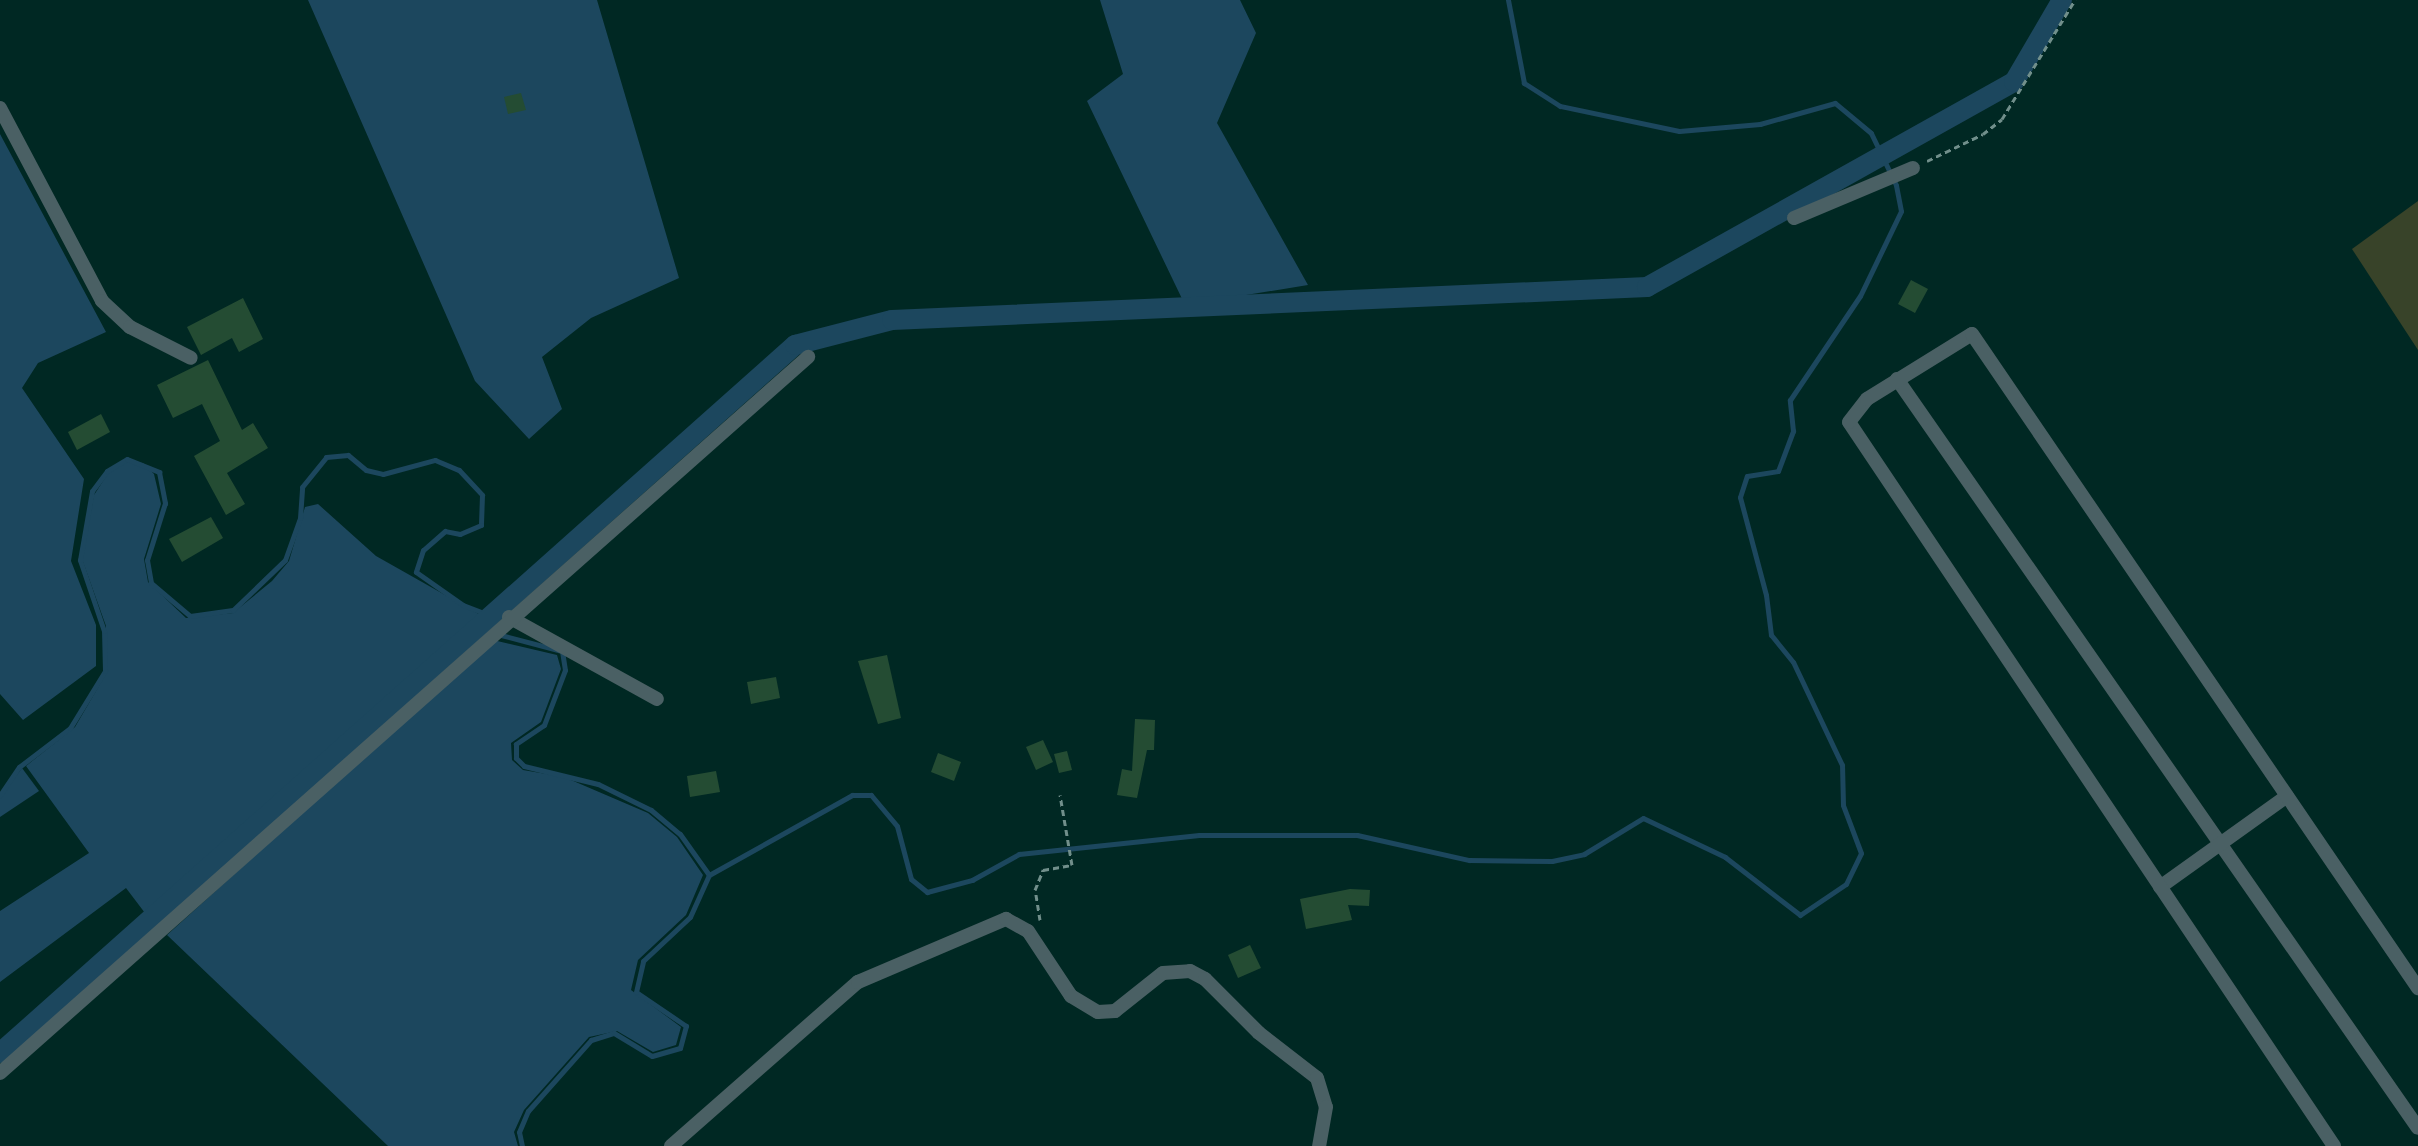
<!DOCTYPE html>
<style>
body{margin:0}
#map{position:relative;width:2418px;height:1146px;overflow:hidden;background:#002823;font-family:Jost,sans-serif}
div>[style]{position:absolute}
.green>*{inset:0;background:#384329}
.water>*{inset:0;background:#1c475e}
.stream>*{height:5px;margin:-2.5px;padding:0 2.5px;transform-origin:2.5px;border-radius:2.5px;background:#1c475e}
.canal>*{height:20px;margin:-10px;padding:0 10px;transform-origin:10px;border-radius:10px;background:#1c475e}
.building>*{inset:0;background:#244c33}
.path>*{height:3px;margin-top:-1.5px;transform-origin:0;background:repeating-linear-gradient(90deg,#718f8b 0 6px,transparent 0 10px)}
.street>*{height:14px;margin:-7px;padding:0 7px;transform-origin:7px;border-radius:7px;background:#4a6064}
span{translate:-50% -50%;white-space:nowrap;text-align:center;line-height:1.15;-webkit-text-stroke:6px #002823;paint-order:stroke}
</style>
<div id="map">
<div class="green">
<i style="clip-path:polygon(2418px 201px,2418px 350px,2352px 249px)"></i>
</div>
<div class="water">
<i style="clip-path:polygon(308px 0,597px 0,679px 278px,591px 318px,542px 357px,562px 409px,529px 439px,475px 381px)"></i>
<i style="clip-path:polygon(1100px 0,1240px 0,1256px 33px,1217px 123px,1308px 285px,1185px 305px,1087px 101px,1123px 74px)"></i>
<i style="clip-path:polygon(0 134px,106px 332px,38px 363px,22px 388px,84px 479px,71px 561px,96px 625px,96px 666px,23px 720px,0 694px)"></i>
<i style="clip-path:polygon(127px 461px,143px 463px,154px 474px,161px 504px,144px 559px,148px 582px,186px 618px,233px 613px,272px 581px,289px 561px,305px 507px,318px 504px,376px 556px,484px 617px,148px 917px,126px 888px,0 982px,0 911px,89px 853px,26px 766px,75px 727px,106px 674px,106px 626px,82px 559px,94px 495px,109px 472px)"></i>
<i style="clip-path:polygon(493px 640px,557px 655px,561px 669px,541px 722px,511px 743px,512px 760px,523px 770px,564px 777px,648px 813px,677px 837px,703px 875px,686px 915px,638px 960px,631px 990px,681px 1027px,676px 1045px,653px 1052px,617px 1031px,589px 1037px,524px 1110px,514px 1132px,518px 1146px,388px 1146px,167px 935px)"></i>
<i style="clip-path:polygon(22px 768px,39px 791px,0 817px,0 797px)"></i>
</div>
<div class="stream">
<i style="left:0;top:795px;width:34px;rotate:-56deg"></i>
<i style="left:19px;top:767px;width:64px;rotate:-37.4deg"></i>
<i style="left:70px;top:728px;width:67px;rotate:-58.4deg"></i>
<i style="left:105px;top:671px;width:40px;rotate:-91.4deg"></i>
<i style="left:104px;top:631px;width:75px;rotate:-108.7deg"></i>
<i style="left:80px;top:560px;width:70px;rotate:-80.1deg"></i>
<i style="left:92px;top:491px;width:25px;rotate:-53deg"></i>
<i style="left:107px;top:471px;width:23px;rotate:-31deg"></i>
<i style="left:127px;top:459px;width:35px;rotate:22deg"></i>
<i style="left:159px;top:472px;width:32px;rotate:79deg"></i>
<i style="left:165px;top:503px;width:60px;rotate:107.5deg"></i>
<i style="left:147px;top:560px;width:23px;rotate:80deg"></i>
<i style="left:151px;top:583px;width:51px;rotate:40.2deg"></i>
<i style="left:190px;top:616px;width:43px;rotate:-7.9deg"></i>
<i style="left:233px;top:610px;width:72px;rotate:-43.9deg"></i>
<i style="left:285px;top:560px;width:45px;rotate:-70.3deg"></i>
<i style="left:300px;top:518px;width:31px;rotate:-86deg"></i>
<i style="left:302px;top:487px;width:38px;rotate:-51deg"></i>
<i style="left:326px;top:457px;width:22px;rotate:-5deg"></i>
<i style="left:348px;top:455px;width:23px;rotate:40deg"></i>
<i style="left:366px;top:470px;width:17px;rotate:13deg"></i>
<i style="left:383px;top:474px;width:54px;rotate:-15.1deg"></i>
<i style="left:435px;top:460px;width:26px;rotate:23deg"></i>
<i style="left:459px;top:470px;width:34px;rotate:47deg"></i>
<i style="left:482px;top:495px;width:30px;rotate:92deg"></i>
<i style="left:481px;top:525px;width:23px;rotate:157deg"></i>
<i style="left:460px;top:534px;width:15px;rotate:-169deg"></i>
<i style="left:445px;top:531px;width:29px;rotate:139deg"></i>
<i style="left:423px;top:550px;width:23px;rotate:108deg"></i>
<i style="left:416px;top:572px;width:57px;rotate:35.1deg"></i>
<i style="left:463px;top:605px;width:30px;rotate:21deg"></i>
<i style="left:491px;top:616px;width:19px;rotate:72deg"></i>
<i style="left:497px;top:634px;width:67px;rotate:14.7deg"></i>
<i style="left:562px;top:651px;width:19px;rotate:81deg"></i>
<i style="left:565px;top:670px;width:59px;rotate:110.9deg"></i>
<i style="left:544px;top:725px;width:34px;rotate:146deg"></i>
<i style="left:516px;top:744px;width:14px;rotate:90deg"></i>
<i style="left:516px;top:758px;width:11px;rotate:45deg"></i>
<i style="left:524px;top:766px;width:76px;rotate:13.7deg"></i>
<i style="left:598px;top:784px;width:59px;rotate:26.1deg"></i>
<i style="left:651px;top:810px;width:38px;rotate:40deg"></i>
<i style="left:680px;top:834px;width:50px;rotate:54.7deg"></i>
<i style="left:522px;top:1146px;width:14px;rotate:-102deg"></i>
<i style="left:519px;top:1132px;width:23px;rotate:-67deg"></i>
<i style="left:528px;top:1111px;width:95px;rotate:-48.4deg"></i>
<i style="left:591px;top:1040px;width:24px;rotate:-17deg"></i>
<i style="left:614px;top:1033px;width:44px;rotate:31.2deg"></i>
<i style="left:652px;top:1056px;width:29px;rotate:-16deg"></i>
<i style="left:680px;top:1048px;width:23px;rotate:-75deg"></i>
<i style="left:686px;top:1026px;width:60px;rotate:-145.8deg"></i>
<i style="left:636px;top:992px;width:32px;rotate:-77deg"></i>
<i style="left:643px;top:961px;width:64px;rotate:-43.1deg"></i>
<i style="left:690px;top:917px;width:46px;rotate:-65.7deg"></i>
<i style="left:709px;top:875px;width:164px;rotate:-29.2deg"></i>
<i style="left:852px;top:795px;width:19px"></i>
<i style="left:871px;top:795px;width:40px;rotate:50deg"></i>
<i style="left:897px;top:826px;width:55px;rotate:75.2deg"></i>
<i style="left:911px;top:879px;width:21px;rotate:39deg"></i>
<i style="left:927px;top:892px;width:47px;rotate:-14.9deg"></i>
<i style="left:972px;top:880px;width:54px;rotate:-29deg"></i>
<i style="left:1019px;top:854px;width:181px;rotate:-6deg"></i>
<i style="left:1199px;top:835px;width:158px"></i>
<i style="left:1357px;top:835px;width:115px;rotate:12.6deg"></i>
<i style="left:1469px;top:860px;width:83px;rotate:0.7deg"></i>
<i style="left:1552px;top:861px;width:33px;rotate:-12deg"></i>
<i style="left:1584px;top:854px;width:69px;rotate:-31.4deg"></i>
<i style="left:1643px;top:818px;width:91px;rotate:25.4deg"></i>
<i style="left:1725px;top:857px;width:95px;rotate:37.7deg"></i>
<i style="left:1800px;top:915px;width:55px;rotate:-34deg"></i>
<i style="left:1846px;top:884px;width:34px;rotate:-64deg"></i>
<i style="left:1861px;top:853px;width:51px;rotate:-110.6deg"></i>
<i style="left:1843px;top:805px;width:40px;rotate:-91.4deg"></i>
<i style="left:1842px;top:765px;width:114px;rotate:-115.4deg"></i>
<i style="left:1793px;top:662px;width:35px;rotate:-129deg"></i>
<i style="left:1771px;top:635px;width:40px;rotate:-97.1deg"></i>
<i style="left:1766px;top:595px;width:101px;rotate:-104.9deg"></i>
<i style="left:1740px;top:497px;width:22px;rotate:-72deg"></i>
<i style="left:1747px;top:476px;width:31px;rotate:-9deg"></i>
<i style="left:1778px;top:471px;width:43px;rotate:-69.4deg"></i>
<i style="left:1793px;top:431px;width:31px;rotate:-96deg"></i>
<i style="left:1790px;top:400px;width:125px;rotate:-56.1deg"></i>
<i style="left:1860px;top:296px;width:94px;rotate:-64.2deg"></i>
<i style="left:1901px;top:211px;width:26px;rotate:-101deg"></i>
<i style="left:1896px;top:185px;width:58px;rotate:-115.7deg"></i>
<i style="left:1871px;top:133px;width:47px;rotate:-140.2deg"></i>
<i style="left:1835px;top:103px;width:78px;rotate:164.4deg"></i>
<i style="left:1760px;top:124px;width:81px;rotate:175.1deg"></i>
<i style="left:1679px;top:131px;width:122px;rotate:-168.1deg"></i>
<i style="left:1560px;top:106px;width:43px;rotate:-147.4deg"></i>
<i style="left:1524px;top:83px;width:85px;rotate:-100.9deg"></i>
</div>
<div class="canal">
<i style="left:0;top:1053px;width:1065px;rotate:-41.69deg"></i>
<i style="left:795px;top:345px;width:100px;rotate:-14.5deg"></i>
<i style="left:892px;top:320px;width:756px;rotate:-2.5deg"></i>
<i style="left:1647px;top:287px;width:420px;rotate:-29.2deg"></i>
<i style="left:2014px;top:82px;width:95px;rotate:-59.7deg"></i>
</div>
<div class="building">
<i style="clip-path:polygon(521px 93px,526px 110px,508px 114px,504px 97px)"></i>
<i style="clip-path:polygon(1911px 280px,1928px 289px,1915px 313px,1898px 304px)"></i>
<i style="clip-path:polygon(243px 298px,263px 339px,239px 352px,232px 338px,201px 355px,187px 327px)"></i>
<i style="clip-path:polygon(208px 360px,242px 430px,253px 423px,268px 448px,227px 473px,245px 504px,226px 515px,194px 456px,220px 441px,202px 404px,173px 418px,157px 385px)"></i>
<i style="clip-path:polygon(101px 414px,110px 432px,77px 450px,68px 432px)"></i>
<i style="clip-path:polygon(211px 517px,223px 538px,182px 562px,169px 539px)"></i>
<i style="clip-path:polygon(887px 655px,901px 718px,878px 724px,858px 661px)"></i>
<i style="clip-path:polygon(776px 677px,780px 698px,751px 704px,747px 682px)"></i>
<i style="clip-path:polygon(1135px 719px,1155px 720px,1154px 750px,1147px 750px,1137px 798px,1117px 795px,1122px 769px,1132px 771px)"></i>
<i style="clip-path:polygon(1043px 740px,1053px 762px,1036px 770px,1026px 747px)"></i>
<i style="clip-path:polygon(1067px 751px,1072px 770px,1059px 773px,1054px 754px)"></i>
<i style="clip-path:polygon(938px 753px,961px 762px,954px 781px,931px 772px)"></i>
<i style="clip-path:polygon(716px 771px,720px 792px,690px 797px,687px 776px)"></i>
<i style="clip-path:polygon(1350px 889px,1370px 890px,1369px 906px,1348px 905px,1352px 920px,1306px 929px,1300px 899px)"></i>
<i style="clip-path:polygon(1250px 945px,1261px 968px,1238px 978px,1228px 955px)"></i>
</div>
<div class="path">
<i style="left:1927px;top:161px;width:62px;rotate:-25.7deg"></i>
<i style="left:1983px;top:134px;width:24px;rotate:-38deg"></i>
<i style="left:2002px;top:119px;width:140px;rotate:-58.5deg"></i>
<i style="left:1040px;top:920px;width:30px;rotate:-99deg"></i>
<i style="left:1035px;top:890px;width:22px;rotate:-68deg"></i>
<i style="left:1043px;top:870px;width:29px;rotate:-10deg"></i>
<i style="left:1072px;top:865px;width:71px;rotate:-99.7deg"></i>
</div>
<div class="street">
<i style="left:0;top:108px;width:218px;rotate:62.1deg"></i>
<i style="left:102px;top:301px;width:38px;rotate:43deg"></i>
<i style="left:130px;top:327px;width:68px;rotate:26.9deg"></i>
<i style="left:1794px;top:218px;width:129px;rotate:-22.8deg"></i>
<i style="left:1897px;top:379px;width:912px;rotate:55.18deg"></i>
<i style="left:509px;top:617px;width:169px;rotate:29deg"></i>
<i style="left:2160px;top:887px;width:156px;rotate:-35.6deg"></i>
<i style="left:0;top:1073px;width:1080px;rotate:-41.55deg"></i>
<i style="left:671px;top:1146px;width:249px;rotate:-41.3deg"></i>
<i style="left:858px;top:982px;width:161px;rotate:-23.1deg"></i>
<i style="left:1006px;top:919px;width:25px;rotate:29deg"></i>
<i style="left:1028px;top:931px;width:78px;rotate:56.5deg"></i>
<i style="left:1071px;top:996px;width:31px;rotate:31deg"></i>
<i style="left:1098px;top:1012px;width:17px;rotate:-3deg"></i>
<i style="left:1115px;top:1011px;width:61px;rotate:-38.4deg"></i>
<i style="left:1163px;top:973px;width:27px;rotate:-4deg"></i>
<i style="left:1190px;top:971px;width:17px;rotate:28deg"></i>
<i style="left:1205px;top:979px;width:76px;rotate:45deg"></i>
<i style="left:1259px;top:1033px;width:73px;rotate:37.8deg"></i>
<i style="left:1317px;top:1078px;width:30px;rotate:73deg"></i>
<i style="left:1326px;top:1107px;width:40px;rotate:100deg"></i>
<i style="left:2334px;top:1146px;width:871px;rotate:-123.82deg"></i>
<i style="left:1849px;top:422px;width:29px;rotate:-52deg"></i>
<i style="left:1867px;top:399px;width:123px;rotate:-31.8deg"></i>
<i style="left:1972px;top:334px;width:792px;rotate:55.71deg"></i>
</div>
</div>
